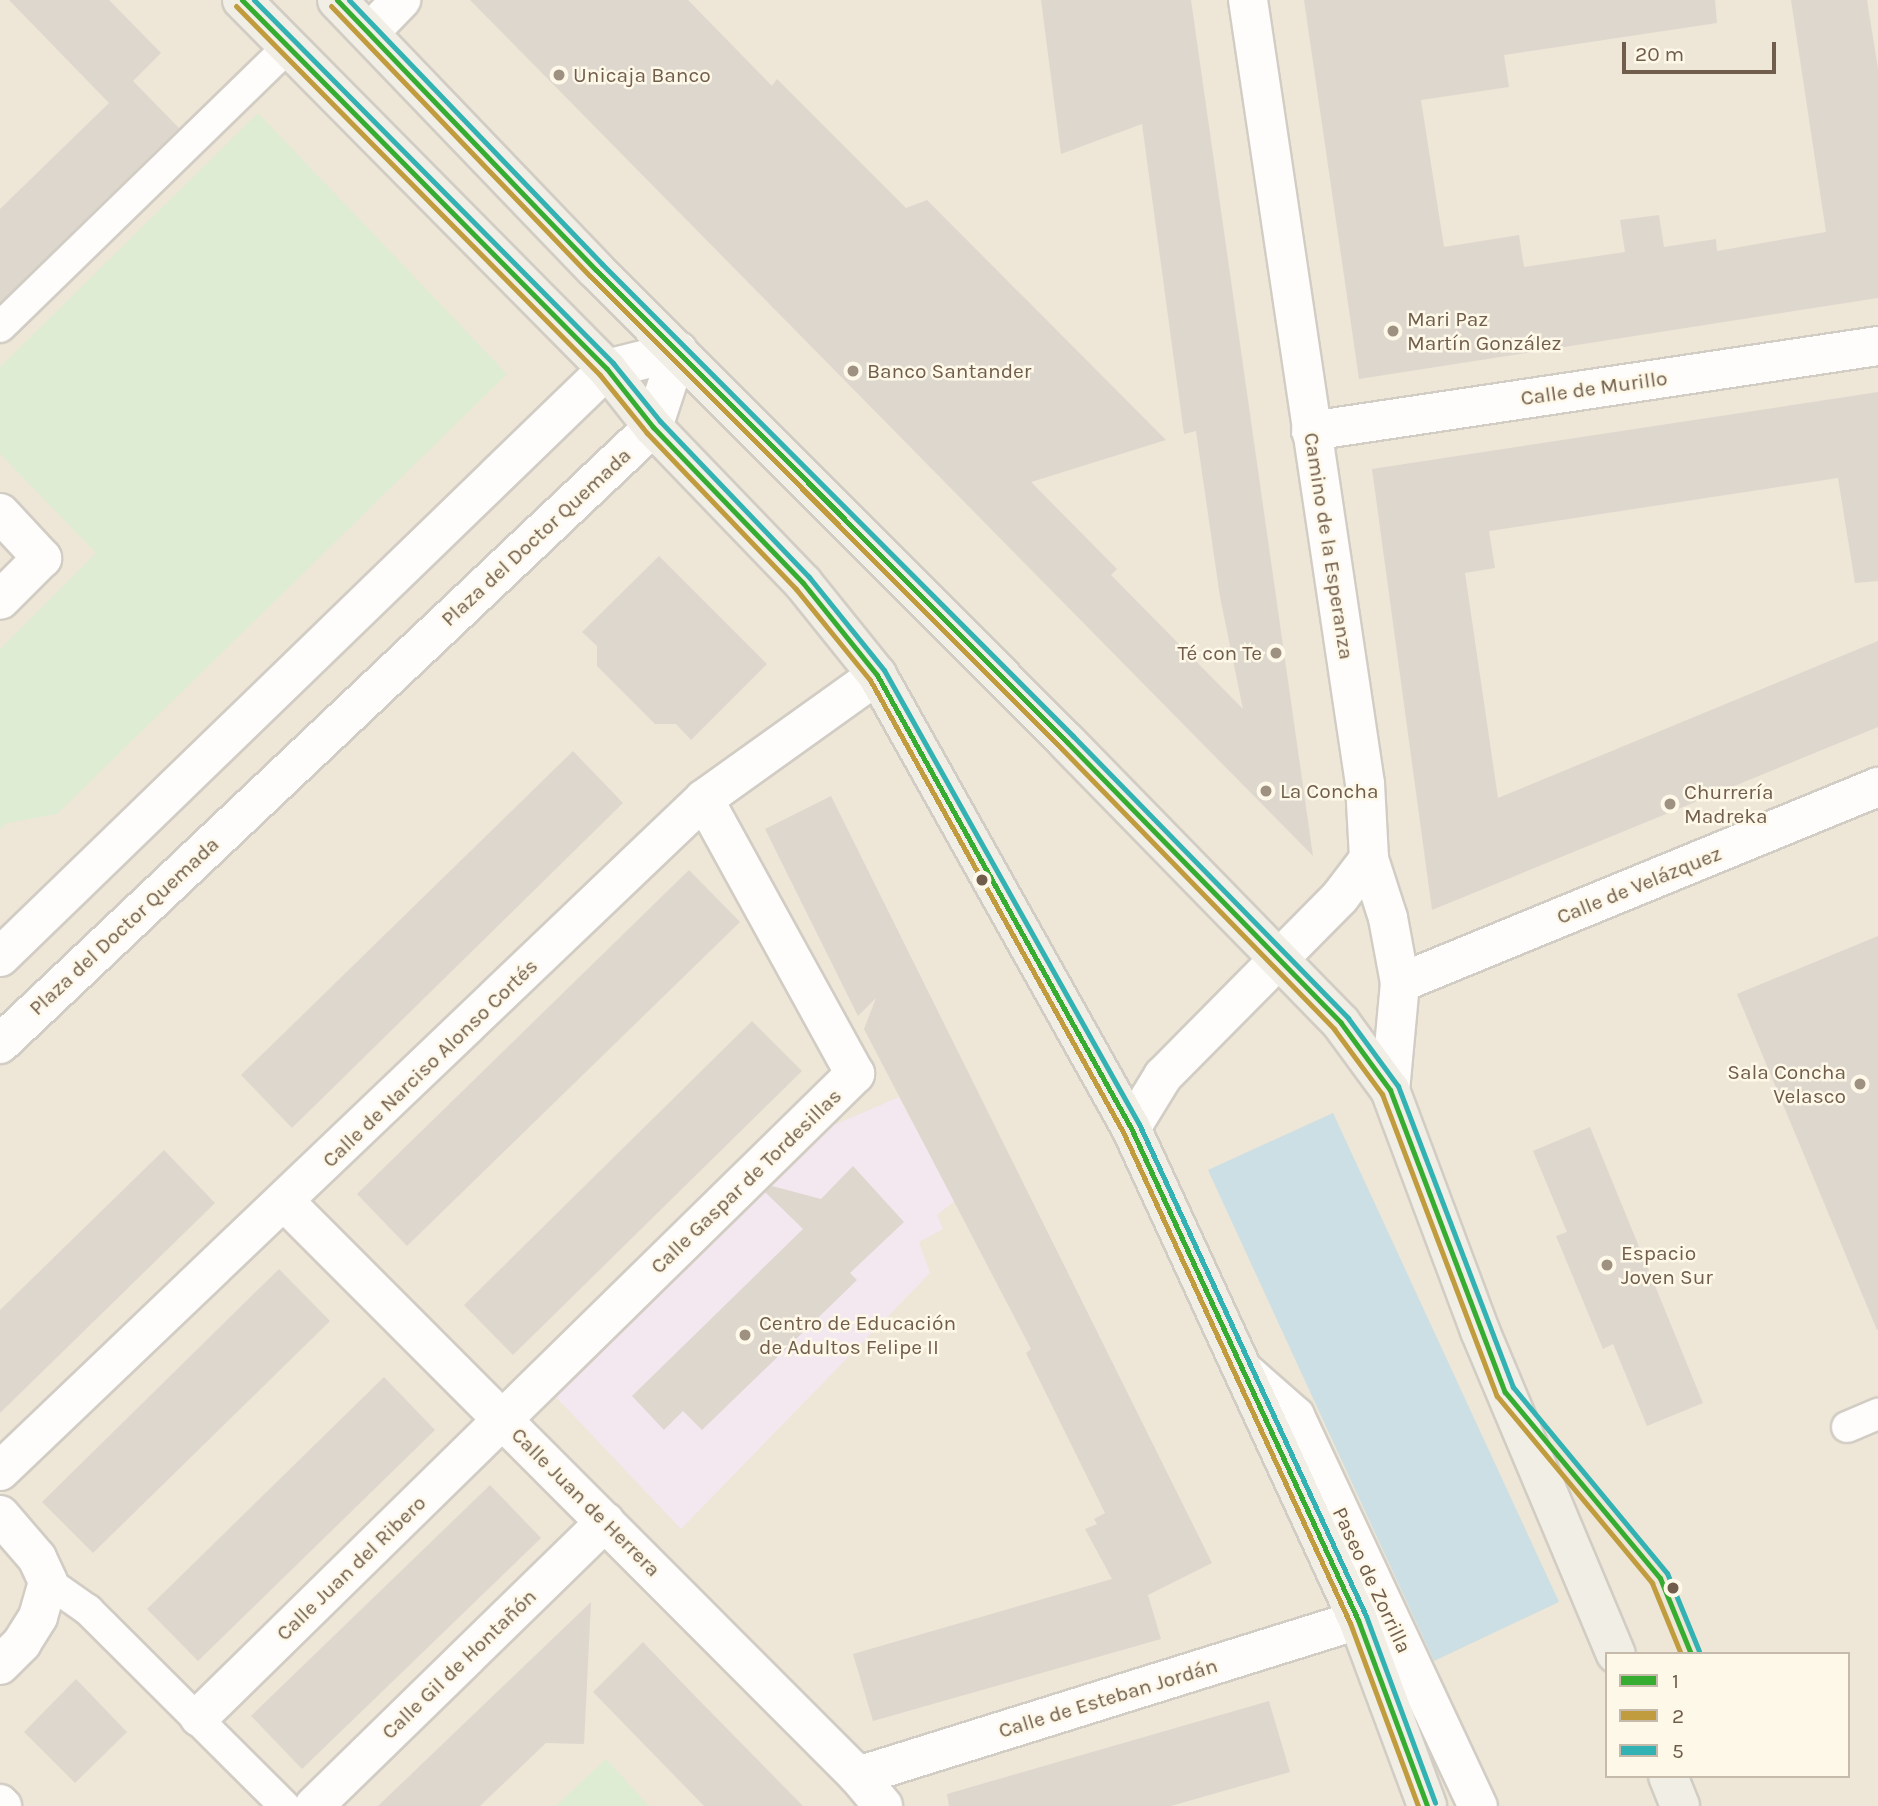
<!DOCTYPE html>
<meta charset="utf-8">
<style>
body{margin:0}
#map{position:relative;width:1878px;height:1806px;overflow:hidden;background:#f5f1e8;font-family:Karla,sans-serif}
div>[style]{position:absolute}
.residential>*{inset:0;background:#eee6d6}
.education>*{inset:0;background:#f3e8f0}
.green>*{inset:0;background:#dfecd4}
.water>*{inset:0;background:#cbdfe4}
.building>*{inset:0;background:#ded7ce}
.roads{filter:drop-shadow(2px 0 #d2cdc4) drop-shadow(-2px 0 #d2cdc4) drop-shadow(0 2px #d2cdc4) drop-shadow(0 -2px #d2cdc4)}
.pedestrian>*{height:30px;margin:-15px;padding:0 15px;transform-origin:15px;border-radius:15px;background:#fefdfc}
.minor>*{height:38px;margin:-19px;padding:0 19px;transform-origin:19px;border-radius:19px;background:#fefdfc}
.tertiary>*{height:38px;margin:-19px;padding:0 19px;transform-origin:19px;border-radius:19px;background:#fefdfc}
.secondary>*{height:38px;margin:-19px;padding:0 19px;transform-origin:19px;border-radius:19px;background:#fefdfc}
.primary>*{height:38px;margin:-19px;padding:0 19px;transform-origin:19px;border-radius:19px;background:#f1eee5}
.bus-1>*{height:5px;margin:-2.5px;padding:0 2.5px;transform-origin:2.5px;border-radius:2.5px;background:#36ad30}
.bus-2>*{height:5px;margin:-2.5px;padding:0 2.5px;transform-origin:2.5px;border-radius:2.5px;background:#c09c3e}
.bus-3>*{height:5px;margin:-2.5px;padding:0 2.5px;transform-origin:2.5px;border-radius:2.5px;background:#32b2b2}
.dots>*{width:19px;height:19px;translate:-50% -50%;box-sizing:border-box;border:4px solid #fef8e9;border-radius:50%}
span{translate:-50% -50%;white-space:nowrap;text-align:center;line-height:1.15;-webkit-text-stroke:5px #fef8e9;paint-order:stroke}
.poi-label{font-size:21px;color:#715d4b}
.left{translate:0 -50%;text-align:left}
.right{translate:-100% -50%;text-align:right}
.street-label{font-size:21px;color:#715d4b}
.legend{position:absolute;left:1605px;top:1652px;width:245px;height:126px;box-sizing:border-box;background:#fef8e9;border:2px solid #c6baaa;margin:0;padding:9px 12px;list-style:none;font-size:21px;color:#715d4b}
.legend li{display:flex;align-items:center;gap:14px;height:35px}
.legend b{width:35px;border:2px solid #c6baaa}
.scale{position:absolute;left:1622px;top:42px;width:154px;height:32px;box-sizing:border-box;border:4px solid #715d4b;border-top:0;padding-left:9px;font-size:21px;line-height:24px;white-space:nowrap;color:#715d4b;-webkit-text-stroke:5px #fef8e9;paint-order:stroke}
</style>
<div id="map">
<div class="residential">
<i style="clip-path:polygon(evenodd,0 0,1878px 0,1878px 1806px,0 1806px,0 0,1607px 1654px,1848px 1654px,1848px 1776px,1607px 1776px,1607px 1654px)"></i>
</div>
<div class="education">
<i style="clip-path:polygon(899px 1097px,912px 1122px,917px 1120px,956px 1200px,937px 1215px,943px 1229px,919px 1242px,930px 1273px,681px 1529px,556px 1397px,834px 1125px)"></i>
</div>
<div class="green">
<i style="clip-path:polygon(258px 113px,507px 374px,57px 814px,7px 823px,0 829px,0 649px,96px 553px,0 454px,0 367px)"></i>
<i style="clip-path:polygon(606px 1759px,649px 1806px,556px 1806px)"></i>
</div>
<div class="water">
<i style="clip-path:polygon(1333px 1113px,1559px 1602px,1434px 1661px,1208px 1170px)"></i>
</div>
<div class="building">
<i style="clip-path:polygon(9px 0,109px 0,161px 53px,133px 81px,179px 128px,0 303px,0 209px,109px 103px)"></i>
<i style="clip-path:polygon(470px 0,688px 0,772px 86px,777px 79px,906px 208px,927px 200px,1166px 440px,1031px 482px,1117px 569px,1111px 575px,1243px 709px,1220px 597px,1196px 431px,1184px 434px,1142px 124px,1061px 154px,1041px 0,1191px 0,1313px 856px)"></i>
<i style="clip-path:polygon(1304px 0,1715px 0,1717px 23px,1504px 55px,1509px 87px,1421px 100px,1444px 247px,1519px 235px,1524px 267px,1625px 252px,1620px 220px,1659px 215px,1664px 247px,1716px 239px,1717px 251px,1826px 232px,1791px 0,1867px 0,1878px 69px,1878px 298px,1359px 379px)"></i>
<i style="clip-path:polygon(1878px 392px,1878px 581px,1855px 583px,1838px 478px,1489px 531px,1495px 568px,1465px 573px,1498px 798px,1878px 641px,1878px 727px,1432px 910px,1372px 469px)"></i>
<i style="clip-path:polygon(659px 556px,767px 664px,691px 740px,676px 724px,655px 724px,597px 666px,597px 646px,582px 632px)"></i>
<i style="clip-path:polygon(573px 751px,623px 803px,292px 1128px,241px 1075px)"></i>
<i style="clip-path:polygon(831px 796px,1212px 1563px,1148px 1595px,1161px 1639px,873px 1721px,853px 1654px,1112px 1579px,1085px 1529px,1097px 1524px,1094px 1519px,1105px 1513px,1026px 1353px,1031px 1349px,864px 1029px,876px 998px,858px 1016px,765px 829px)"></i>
<i style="clip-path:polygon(689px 870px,740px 922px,407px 1246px,357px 1194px)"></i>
<i style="clip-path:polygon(1878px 936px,1878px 1330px,1877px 1330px,1737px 994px)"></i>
<i style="clip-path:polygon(752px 1021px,802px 1071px,513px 1355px,464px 1305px)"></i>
<i style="clip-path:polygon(1590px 1127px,1703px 1403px,1647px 1426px,1613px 1344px,1603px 1349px,1556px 1236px,1567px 1232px,1533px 1151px)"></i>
<i style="clip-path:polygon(164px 1150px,215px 1203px,0 1413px,0 1310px)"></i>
<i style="clip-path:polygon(853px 1166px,904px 1222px,850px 1273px,857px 1280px,702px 1430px,683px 1411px,664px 1430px,632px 1396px,803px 1229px,765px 1192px,772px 1186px,821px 1199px)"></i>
<i style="clip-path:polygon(279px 1269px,330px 1321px,93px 1553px,42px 1502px)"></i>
<i style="clip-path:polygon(384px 1377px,435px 1430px,198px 1661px,147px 1609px)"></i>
<i style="clip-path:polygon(490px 1485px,541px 1538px,302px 1769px,251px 1716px)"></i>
<i style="clip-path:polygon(591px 1602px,584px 1744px,546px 1743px,480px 1806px,378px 1806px)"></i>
<i style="clip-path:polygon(643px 1642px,692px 1693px,803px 1806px,704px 1806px,593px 1692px)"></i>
<i style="clip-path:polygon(76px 1679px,127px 1732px,75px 1783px,24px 1732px)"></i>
<i style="clip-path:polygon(1269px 1701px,1290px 1772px,1171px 1806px,949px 1806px,947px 1794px)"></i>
</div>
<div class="roads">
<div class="pedestrian">
<i style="left:0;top:327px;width:402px;rotate:-44.2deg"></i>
<i style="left:1847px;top:1427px;width:34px;rotate:-23deg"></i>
<i style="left:48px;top:1582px;width:49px;rotate:35deg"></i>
<i style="left:88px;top:1610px;width:278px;rotate:44.9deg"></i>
</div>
<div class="minor">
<i style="left:370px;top:32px;width:45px;rotate:-45.9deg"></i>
<i style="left:1311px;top:431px;width:573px;rotate:-8.53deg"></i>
<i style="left:0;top:513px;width:62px;rotate:47deg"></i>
<i style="left:42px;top:558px;width:59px;rotate:135deg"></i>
<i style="left:1400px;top:983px;width:517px;rotate:-22.3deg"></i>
<i style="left:285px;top:1202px;width:811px;rotate:45.05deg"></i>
<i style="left:858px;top:1776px;width:39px;rotate:50deg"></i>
<i style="left:0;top:1471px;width:973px;rotate:-43.67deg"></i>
<i style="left:704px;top:799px;width:213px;rotate:-35.6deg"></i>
<i style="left:0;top:1515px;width:57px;rotate:49.3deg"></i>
<i style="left:37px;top:1558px;width:26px;rotate:65deg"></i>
<i style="left:48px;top:1582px;width:36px;rotate:106deg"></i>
<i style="left:38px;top:1617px;width:31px;rotate:122deg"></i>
<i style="left:22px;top:1643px;width:31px;rotate:135deg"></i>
<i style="left:199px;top:1717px;width:919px;rotate:-44.43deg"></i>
<i style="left:855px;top:1074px;width:314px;rotate:-118.8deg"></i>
<i style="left:858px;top:1776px;width:524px;rotate:-17.33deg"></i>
<i style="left:0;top:1804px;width:3px;rotate:45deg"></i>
<i style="left:314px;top:1806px;width:407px;rotate:-44.3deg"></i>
</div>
<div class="tertiary">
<i style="left:1248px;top:0;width:793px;rotate:81.51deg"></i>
<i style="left:1365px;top:784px;width:75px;rotate:86.9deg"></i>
<i style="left:1369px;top:859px;width:62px;rotate:72.1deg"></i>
<i style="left:1388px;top:918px;width:66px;rotate:79.5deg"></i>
<i style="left:1400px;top:983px;width:107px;rotate:95.3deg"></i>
<i style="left:1131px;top:1128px;width:61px;rotate:-58.4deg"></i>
<i style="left:1163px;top:1076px;width:252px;rotate:-45.3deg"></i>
<i style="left:1340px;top:897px;width:48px;rotate:-52.7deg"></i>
</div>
<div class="secondary">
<i style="left:0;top:957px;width:845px;rotate:-44.09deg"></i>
<i style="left:607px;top:369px;width:73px;rotate:-14.2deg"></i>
<i style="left:0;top:1044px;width:898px;rotate:-43.38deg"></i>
<i style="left:653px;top:427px;width:80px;rotate:-71.8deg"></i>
<i style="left:1244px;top:1371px;width:68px;rotate:41.4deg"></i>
<i style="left:1295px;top:1416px;width:431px;rotate:64.9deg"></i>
</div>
<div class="primary">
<i style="left:242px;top:0;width:519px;rotate:45.31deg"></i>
<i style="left:607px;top:369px;width:74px;rotate:51.6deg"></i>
<i style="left:653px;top:427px;width:216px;rotate:46.1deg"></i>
<i style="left:803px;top:583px;width:118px;rotate:51.2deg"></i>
<i style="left:877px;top:675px;width:519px;rotate:60.72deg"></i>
<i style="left:1131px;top:1128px;width:542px;rotate:65.23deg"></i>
<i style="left:1358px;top:1620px;width:198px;rotate:69.6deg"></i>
<i style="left:337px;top:0;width:374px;rotate:46.2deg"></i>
<i style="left:596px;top:270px;width:667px;rotate:45.06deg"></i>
<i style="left:1067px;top:742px;width:392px;rotate:45.7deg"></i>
<i style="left:1341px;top:1023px;width:83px;rotate:53.8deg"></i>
<i style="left:1390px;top:1090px;width:257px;rotate:69.5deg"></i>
<i style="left:1480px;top:1331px;width:350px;rotate:67.2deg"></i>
<i style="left:1668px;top:1776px;width:32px;rotate:68deg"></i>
</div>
</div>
<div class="bus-1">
<i style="left:242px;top:0;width:519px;rotate:45.31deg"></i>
<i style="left:607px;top:369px;width:74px;rotate:51.6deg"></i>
<i style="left:653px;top:427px;width:216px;rotate:46.1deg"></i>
<i style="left:803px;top:583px;width:118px;rotate:51.2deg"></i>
<i style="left:877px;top:675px;width:519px;rotate:60.72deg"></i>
<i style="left:1131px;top:1128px;width:542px;rotate:65.23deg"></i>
<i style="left:1358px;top:1620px;width:198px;rotate:69.6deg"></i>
<i style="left:337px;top:0;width:374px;rotate:46.2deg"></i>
<i style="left:596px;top:270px;width:667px;rotate:45.06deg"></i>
<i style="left:1067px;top:742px;width:392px;rotate:45.7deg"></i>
<i style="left:1341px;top:1023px;width:83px;rotate:53.8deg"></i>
<i style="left:1390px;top:1090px;width:323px;rotate:69.2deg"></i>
<i style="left:1505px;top:1392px;width:242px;rotate:50.2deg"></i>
<i style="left:1660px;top:1578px;width:82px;rotate:67.8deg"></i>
</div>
<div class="bus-2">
<i style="left:236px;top:6px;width:518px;rotate:45.39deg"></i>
<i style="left:600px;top:375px;width:75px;rotate:51deg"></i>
<i style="left:647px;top:433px;width:216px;rotate:46.3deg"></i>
<i style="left:796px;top:589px;width:117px;rotate:50.9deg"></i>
<i style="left:870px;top:680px;width:518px;rotate:60.76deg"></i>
<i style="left:1123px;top:1132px;width:541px;rotate:65.19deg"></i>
<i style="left:1350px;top:1623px;width:195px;rotate:69.6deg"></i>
<i style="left:331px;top:6px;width:374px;rotate:46.2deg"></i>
<i style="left:590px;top:276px;width:667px;rotate:45.06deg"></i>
<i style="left:1061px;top:748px;width:392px;rotate:45.8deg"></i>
<i style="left:1334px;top:1029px;width:81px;rotate:53.6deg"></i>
<i style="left:1382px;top:1094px;width:323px;rotate:69.2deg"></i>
<i style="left:1497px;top:1396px;width:243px;rotate:50.3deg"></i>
<i style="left:1652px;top:1583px;width:77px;rotate:67.8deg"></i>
</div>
<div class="bus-3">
<i style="left:254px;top:0;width:511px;rotate:45.32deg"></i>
<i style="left:613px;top:363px;width:75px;rotate:51deg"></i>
<i style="left:660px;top:421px;width:216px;rotate:46.3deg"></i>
<i style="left:809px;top:577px;width:119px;rotate:51.1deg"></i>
<i style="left:884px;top:670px;width:521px;rotate:60.68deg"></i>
<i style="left:1139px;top:1124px;width:542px;rotate:65.23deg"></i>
<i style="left:1366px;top:1616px;width:199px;rotate:69.7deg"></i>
<i style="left:349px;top:0;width:366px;rotate:46.2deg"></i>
<i style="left:602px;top:264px;width:667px;rotate:45.06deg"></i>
<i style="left:1073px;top:736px;width:394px;rotate:45.7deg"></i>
<i style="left:1348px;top:1018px;width:84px;rotate:53.7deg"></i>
<i style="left:1398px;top:1086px;width:322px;rotate:69.1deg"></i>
<i style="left:1513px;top:1387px;width:241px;rotate:50.4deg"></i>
<i style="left:1667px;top:1573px;width:84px;rotate:67.7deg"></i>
</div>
<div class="dots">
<i style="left:559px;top:75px;background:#9f9182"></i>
<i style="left:1393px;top:331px;background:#9f9182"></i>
<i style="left:853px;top:371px;background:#9f9182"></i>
<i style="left:1276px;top:653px;background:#9f9182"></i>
<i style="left:1266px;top:791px;background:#9f9182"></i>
<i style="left:1670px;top:804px;background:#9f9182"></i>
<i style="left:982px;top:880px;background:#715d4b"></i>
<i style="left:1860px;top:1084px;background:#9f9182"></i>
<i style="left:1607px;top:1265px;background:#9f9182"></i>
<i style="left:745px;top:1335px;background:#9f9182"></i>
<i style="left:1673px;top:1588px;background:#715d4b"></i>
</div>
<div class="poi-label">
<span class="left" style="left:573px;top:75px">Unicaja Banco</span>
<span class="left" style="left:1407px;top:331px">Mari Paz<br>Martín González</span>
<span class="left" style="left:867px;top:371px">Banco Santander</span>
<span class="right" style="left:1262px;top:653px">Té con Te</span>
<span class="left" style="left:1280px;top:791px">La Concha</span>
<span class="left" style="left:1684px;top:804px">Churrería<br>Madreka</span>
<span class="right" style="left:1846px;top:1084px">Sala Concha<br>Velasco</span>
<span class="left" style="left:1621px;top:1265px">Espacio<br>Joven Sur</span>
<span class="left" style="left:759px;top:1335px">Centro de Educación<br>de Adultos Felipe II</span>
</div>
<div class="street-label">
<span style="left:1594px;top:388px;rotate:-8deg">Calle de Murillo</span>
<span style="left:536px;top:537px;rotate:-43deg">Plaza del Doctor Quemada</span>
<span style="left:1329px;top:546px;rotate:81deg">Camino de la Esperanza</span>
<span style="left:1639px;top:885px;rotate:-22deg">Calle de Velázquez</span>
<span style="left:124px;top:926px;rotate:-43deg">Plaza del Doctor Quemada</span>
<span style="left:430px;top:1063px;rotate:-44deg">Calle de Narciso Alonso Cortés</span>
<span style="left:746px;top:1181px;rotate:-44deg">Calle Gaspar de Tordesillas</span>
<span style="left:586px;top:1502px;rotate:45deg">Calle Juan de Herrera</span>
<span style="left:351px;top:1568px;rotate:-44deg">Calle Juan del Ribero</span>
<span style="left:1372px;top:1580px;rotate:65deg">Paseo de Zorrilla</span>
<span style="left:459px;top:1664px;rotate:-44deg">Calle Gil de Hontañón</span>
<span style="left:1108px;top:1698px;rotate:-17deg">Calle de Esteban Jordán</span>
</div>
<ul class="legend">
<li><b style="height:9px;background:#36ad30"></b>1</li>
<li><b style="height:9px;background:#c09c3e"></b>2</li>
<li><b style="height:9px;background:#32b2b2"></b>5</li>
</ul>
<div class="scale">20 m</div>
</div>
